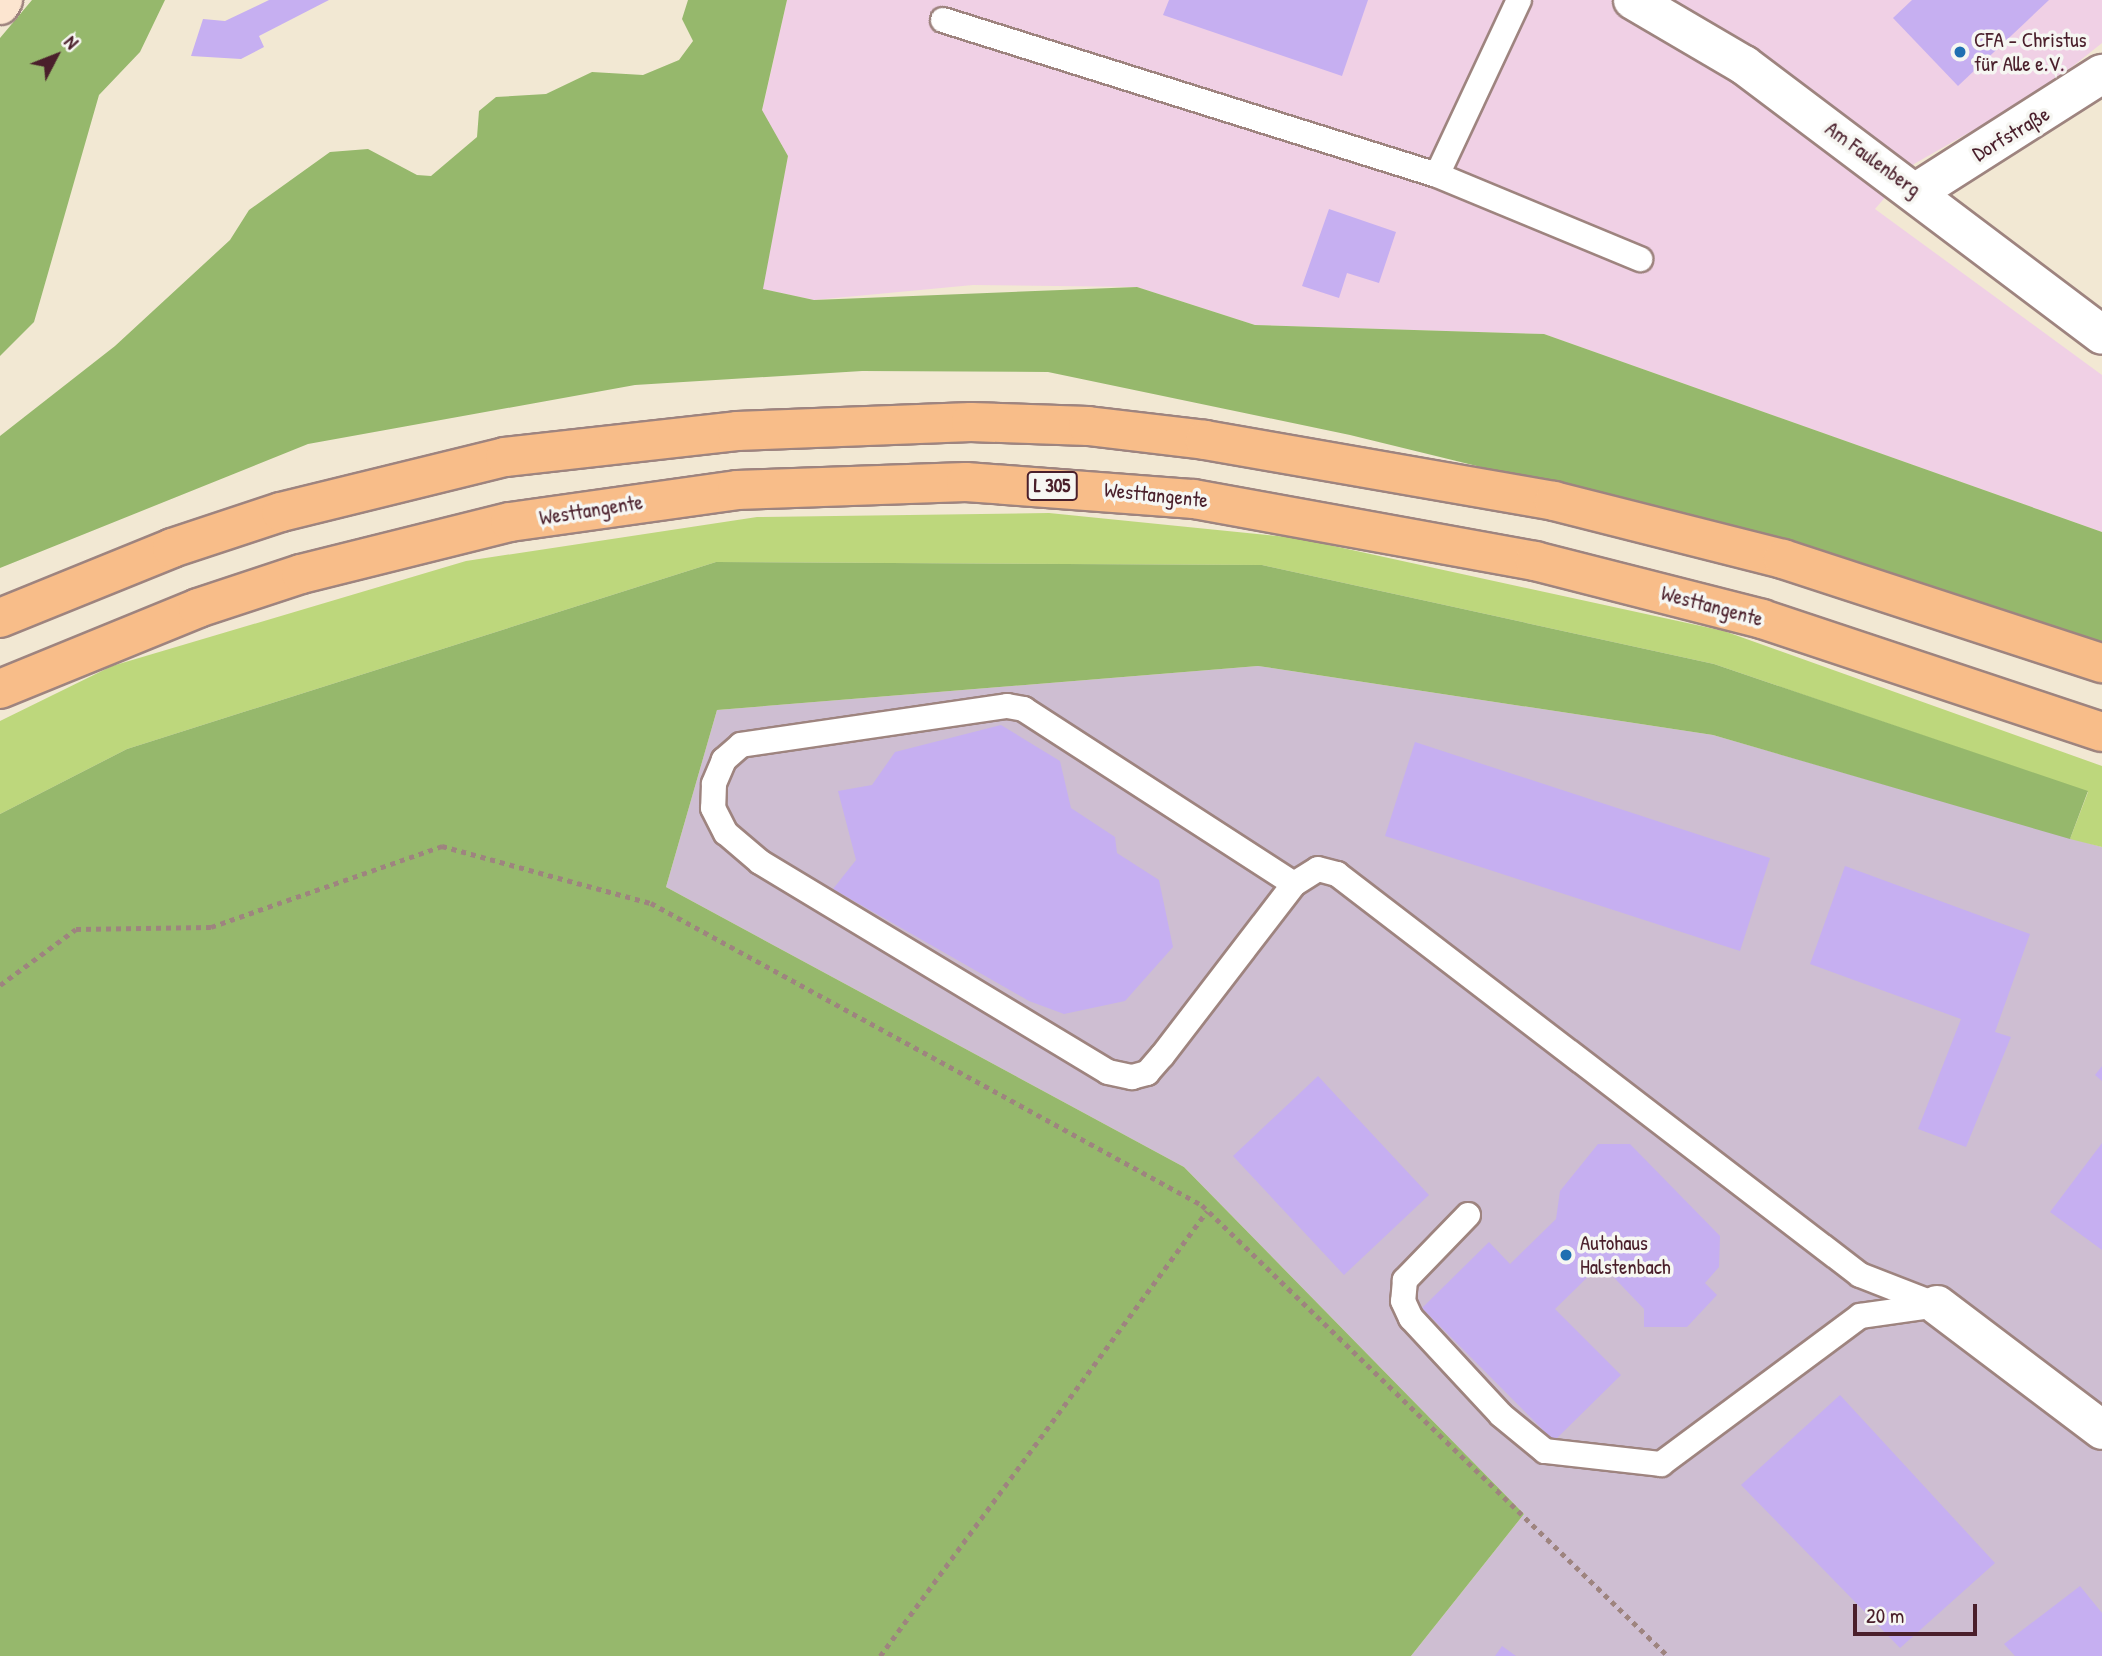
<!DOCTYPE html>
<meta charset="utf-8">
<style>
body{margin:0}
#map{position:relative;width:2102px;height:1656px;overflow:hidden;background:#f2e8d3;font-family:"Patrick Hand",sans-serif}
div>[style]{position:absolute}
.built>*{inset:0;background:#f0d0e5}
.industrial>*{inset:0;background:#cebed2}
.green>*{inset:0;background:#bdd77c}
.forest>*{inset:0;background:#96b86c}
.building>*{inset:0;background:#c6aff1}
.path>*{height:4.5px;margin-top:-2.25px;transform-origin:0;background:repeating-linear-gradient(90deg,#9e847f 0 5px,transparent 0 10px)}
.roads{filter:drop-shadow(2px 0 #9e847f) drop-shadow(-2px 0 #9e847f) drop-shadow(0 2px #9e847f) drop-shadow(0 -2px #9e847f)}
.service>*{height:24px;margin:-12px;padding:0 12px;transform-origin:12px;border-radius:12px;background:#fff}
.minor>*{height:38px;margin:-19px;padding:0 19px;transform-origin:19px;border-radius:19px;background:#fff}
.secondary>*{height:38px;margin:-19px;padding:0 19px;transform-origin:19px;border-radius:19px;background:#fce5d0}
.primary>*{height:38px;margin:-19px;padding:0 19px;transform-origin:19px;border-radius:19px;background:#f8bd89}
.dots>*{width:19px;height:19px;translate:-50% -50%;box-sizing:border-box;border:4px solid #f6f6f2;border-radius:50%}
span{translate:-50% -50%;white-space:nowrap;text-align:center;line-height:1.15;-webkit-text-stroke:7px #f6f6f2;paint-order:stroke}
.shield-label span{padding:2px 5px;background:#f6f6f2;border:2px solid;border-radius:5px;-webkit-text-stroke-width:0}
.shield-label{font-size:19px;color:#4a1f2b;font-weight:700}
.poi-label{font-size:21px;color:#4a1f2b}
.left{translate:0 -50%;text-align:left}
.street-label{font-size:21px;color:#4a1f2b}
.north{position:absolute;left:21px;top:21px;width:70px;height:70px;-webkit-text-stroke:5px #f6f6f2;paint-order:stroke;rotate:48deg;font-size:19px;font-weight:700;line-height:28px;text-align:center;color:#4a1f2b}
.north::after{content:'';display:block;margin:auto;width:24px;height:32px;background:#4a1f2b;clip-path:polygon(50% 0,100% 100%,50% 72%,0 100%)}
.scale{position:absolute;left:1853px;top:1604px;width:124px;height:32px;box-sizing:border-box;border:4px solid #4a1f2b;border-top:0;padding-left:9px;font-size:21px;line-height:24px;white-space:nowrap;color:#4a1f2b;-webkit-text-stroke:5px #f6f6f2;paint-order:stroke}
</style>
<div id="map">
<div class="built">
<i style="clip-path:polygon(787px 0,2102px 0,2102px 43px,2042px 91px,1914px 164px,1875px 209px,2102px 375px,2102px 532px,1544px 334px,1255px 325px,1137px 287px,973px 285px,814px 300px,762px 289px,788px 156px,762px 111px)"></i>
</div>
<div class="industrial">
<i style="clip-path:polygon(1258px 666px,1713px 735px,2102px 847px,2102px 1656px,1411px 1656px,1524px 1514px,1184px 1167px,666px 887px,717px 710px)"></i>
</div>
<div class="green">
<i style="clip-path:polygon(1049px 513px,1297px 538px,1724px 631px,2102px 766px,2102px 847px,2070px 839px,2088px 792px,1714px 664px,1262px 565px,716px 562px,127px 749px,0 814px,0 721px,112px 666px,466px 561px,757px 517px)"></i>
</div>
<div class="forest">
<i style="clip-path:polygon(32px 0,165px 0,140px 52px,99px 95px,34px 322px,0 356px,0 38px)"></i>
<i style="clip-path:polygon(688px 0,787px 0,762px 110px,788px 156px,763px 289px,814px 300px,1137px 287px,1255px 325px,1544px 334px,2102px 532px,2102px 646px,1780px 540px,1350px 435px,1048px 372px,862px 371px,635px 385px,308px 444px,0 568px,0 436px,115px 346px,230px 240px,249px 210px,330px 152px,368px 149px,417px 175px,431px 176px,477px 137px,479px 111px,496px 97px,546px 94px,592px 72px,643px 75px,679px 60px,693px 41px,682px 19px)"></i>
<i style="clip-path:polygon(716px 562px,1262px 565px,1714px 664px,2088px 791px,2070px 839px,1713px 735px,1258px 666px,717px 710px,666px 887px,1184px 1167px,1524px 1514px,1411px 1656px,0 1656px,0 814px,127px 749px)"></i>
</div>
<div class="building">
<i style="clip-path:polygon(269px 0,329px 0,259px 36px,264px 47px,241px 59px,191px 56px,203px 19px,225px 21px)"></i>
<i style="clip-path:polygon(1169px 0,1368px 0,1342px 76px,1163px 15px)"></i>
<i style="clip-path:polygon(1912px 0,2049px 0,1958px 86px,1893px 18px)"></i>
<i style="clip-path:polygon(1329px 209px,1396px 232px,1379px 283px,1347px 273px,1339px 298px,1302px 286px)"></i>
<i style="clip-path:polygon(1001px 725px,1060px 761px,1071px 808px,1115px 837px,1117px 853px,1159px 880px,1173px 947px,1125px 1001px,1064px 1014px,1029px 1001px,833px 889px,856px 860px,838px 791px,872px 785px,895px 752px)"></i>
<i style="clip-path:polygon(1415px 742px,1770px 858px,1740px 951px,1385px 836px)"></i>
<i style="clip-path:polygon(1845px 866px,2030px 934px,1995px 1032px,2011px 1037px,1966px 1147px,1918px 1129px,1961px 1019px,1810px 964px)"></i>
<i style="clip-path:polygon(2102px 1066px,2102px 1081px,2095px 1075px)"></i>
<i style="clip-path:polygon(1318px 1076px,1429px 1195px,1344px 1275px,1233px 1156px)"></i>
<i style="clip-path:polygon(2102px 1143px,2102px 1250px,2050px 1212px)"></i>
<i style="clip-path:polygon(1598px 1144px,1630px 1144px,1720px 1236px,1719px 1267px,1705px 1283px,1717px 1295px,1687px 1327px,1644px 1327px,1644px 1309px,1601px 1264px,1555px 1309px,1621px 1375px,1554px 1441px,1422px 1308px,1489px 1242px,1510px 1264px,1556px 1219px,1560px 1191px)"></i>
<i style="clip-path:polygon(1840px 1395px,1995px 1563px,1900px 1648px,1741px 1485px)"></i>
<i style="clip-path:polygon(2080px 1586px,2102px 1613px,2102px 1656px,2015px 1656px,2004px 1644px)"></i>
<i style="clip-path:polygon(1502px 1646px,1516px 1656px,1495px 1656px)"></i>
</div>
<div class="path">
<i style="left:0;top:985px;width:94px;rotate:-36.4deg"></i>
<i style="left:76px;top:929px;width:135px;rotate:-0.8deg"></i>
<i style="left:211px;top:927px;width:245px;rotate:-19.3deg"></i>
<i style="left:442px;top:846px;width:217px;rotate:15.3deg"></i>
<i style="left:651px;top:903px;width:628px;rotate:28.73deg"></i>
<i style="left:1202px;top:1205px;width:649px;rotate:44.06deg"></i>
<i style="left:880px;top:1656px;width:552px;rotate:-53.69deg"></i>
</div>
<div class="roads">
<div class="service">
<i style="left:1519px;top:0;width:193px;rotate:115.1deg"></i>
<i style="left:1437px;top:175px;width:220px;rotate:22.5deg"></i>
<i style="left:943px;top:20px;width:518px;rotate:17.42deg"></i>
<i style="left:1294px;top:884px;width:322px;rotate:-147.1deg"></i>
<i style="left:1024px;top:709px;width:17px;rotate:-170deg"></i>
<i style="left:1007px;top:706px;width:269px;rotate:171.7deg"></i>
<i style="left:741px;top:745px;width:23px;rotate:139deg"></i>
<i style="left:724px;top:760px;width:26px;rotate:113deg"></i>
<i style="left:714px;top:784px;width:24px;rotate:92deg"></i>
<i style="left:713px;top:808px;width:28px;rotate:63deg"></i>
<i style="left:726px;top:833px;width:45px;rotate:40.5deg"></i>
<i style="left:760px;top:862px;width:406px;rotate:31.1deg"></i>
<i style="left:1108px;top:1072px;width:25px;rotate:12deg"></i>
<i style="left:1132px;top:1077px;width:16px;rotate:-15deg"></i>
<i style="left:1147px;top:1073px;width:23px;rotate:-49deg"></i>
<i style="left:1162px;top:1056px;width:217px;rotate:-52.5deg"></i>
<i style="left:1294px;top:884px;width:28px;rotate:-32deg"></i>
<i style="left:1318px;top:869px;width:20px;rotate:15deg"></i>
<i style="left:1337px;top:874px;width:659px;rotate:37.48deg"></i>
<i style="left:1860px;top:1275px;width:83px;rotate:21.3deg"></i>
<i style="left:1468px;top:1215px;width:91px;rotate:134.1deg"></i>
<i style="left:1405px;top:1280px;width:21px;rotate:95deg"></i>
<i style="left:1403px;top:1301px;width:19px;rotate:65deg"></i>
<i style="left:1411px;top:1318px;width:132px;rotate:47.1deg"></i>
<i style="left:1501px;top:1415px;width:57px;rotate:39.3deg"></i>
<i style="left:1545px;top:1451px;width:117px;rotate:6.4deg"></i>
<i style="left:1661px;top:1464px;width:248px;rotate:-36.6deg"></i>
<i style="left:1860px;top:1316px;width:78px;rotate:-8.1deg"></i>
</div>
<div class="minor">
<i style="left:1633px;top:0;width:129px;rotate:30.4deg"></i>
<i style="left:1744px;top:65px;width:448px;rotate:37deg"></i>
<i style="left:1918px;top:191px;width:218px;rotate:-32.5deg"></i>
<i style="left:1937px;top:1305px;width:207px;rotate:37.1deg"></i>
</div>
<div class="secondary">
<i style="left:0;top:5px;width:6px;rotate:-59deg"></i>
</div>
<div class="primary">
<i style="left:0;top:618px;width:186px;rotate:-22.1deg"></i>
<i style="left:172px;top:548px;width:115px;rotate:-18.3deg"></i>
<i style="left:281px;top:512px;width:231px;rotate:-13.8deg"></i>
<i style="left:505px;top:457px;width:233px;rotate:-6.4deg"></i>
<i style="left:737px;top:431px;width:234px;rotate:-2.2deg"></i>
<i style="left:971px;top:422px;width:117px;rotate:2deg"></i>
<i style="left:1088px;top:426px;width:118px;rotate:6.8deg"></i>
<i style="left:1205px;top:440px;width:354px;rotate:9.9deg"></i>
<i style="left:1554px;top:501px;width:236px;rotate:14.2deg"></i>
<i style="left:1783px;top:559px;width:336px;rotate:18.1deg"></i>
<i style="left:0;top:689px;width:214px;rotate:-22.2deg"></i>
<i style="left:198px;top:608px;width:108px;rotate:-18.3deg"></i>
<i style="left:301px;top:574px;width:215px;rotate:-14deg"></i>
<i style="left:510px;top:522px;width:229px;rotate:-8deg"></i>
<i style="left:737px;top:490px;width:229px;rotate:-2deg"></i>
<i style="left:966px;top:482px;width:229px;rotate:4.3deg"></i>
<i style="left:1194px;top:499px;width:347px;rotate:10.3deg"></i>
<i style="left:1535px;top:561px;width:234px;rotate:14.3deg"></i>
<i style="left:1762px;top:619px;width:358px;rotate:18.4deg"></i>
</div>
</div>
<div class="dots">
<i style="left:1960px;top:52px;background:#1f6fb2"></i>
<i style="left:1566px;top:1255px;background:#1f6fb2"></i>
</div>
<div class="shield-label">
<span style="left:1052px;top:486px">L 305</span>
</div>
<div class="poi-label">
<span class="left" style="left:1974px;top:52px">CFA - Christus<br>für Alle e.V.</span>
<span class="left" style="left:1580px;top:1255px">Autohaus<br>Halstenbach</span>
</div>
<div class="street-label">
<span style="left:2011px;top:134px;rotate:-31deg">Dorfstraße</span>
<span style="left:1873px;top:159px;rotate:36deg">Am Faulenberg</span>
<span style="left:1156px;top:495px;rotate:6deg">Westtangente</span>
<span style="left:591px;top:510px;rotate:-9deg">Westtangente</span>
<span style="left:1712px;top:606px;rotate:15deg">Westtangente</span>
</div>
<div class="north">N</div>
<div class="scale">20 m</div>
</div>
